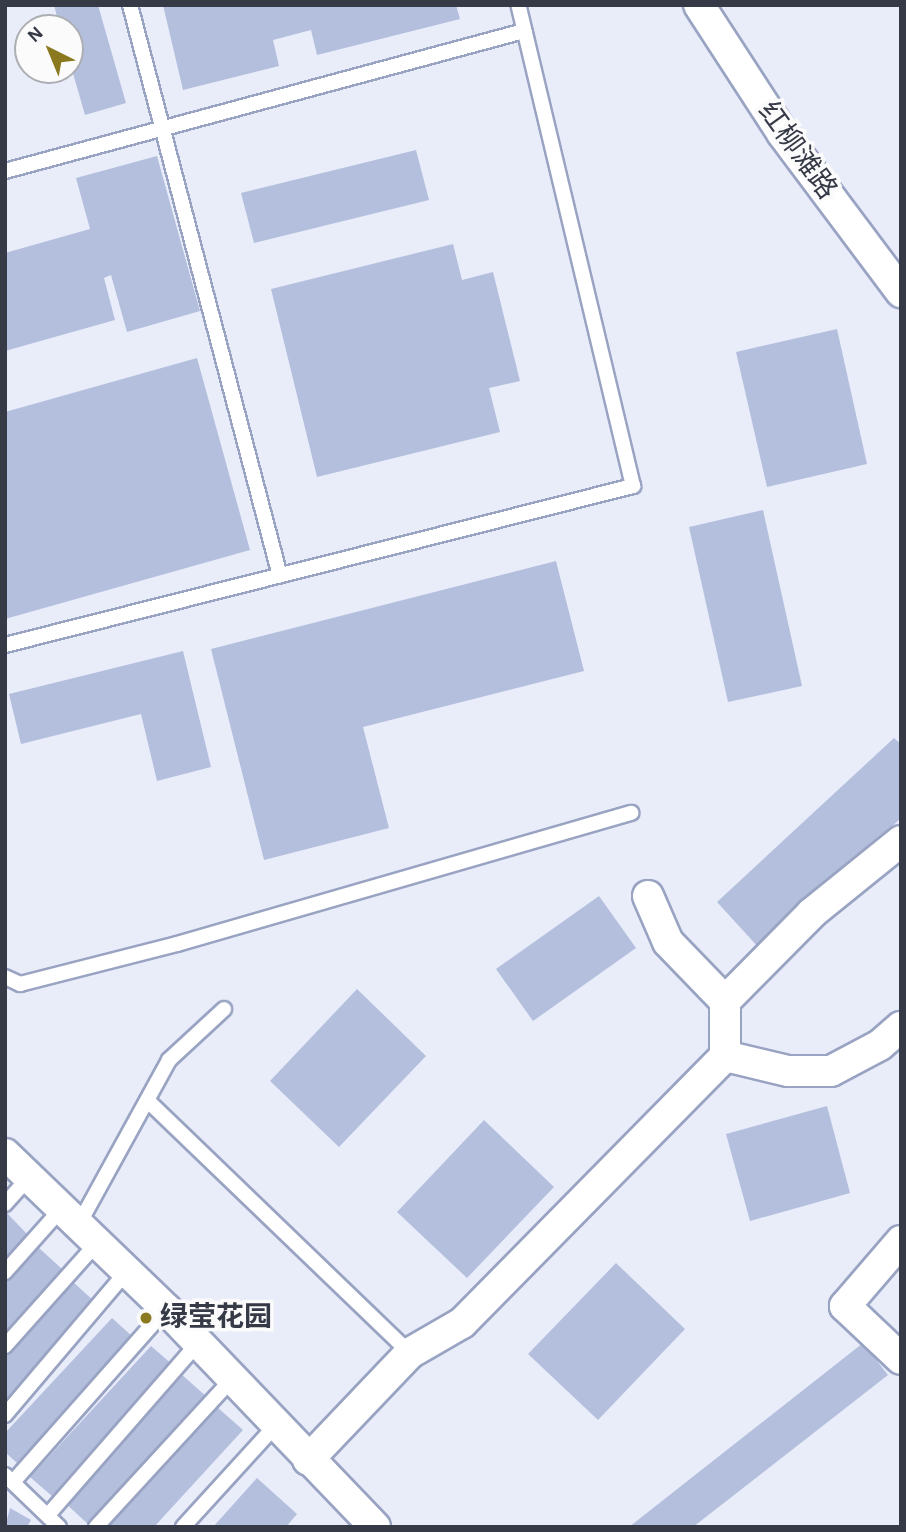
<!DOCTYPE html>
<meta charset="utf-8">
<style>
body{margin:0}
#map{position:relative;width:906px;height:1532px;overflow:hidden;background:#e9edfa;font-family:"Alegreya Sans","Noto Sans SC",sans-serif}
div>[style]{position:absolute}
.building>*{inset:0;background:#b4bfde}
.roads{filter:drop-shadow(2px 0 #99a3c2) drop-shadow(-2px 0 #99a3c2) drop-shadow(0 2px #99a3c2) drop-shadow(0 -2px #99a3c2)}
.lane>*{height:14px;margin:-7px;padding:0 7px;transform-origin:7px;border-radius:7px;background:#fff}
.street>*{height:30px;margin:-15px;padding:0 15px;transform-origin:15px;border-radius:15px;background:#fff}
.dots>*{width:19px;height:19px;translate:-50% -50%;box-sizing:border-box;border:4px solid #fbfbfb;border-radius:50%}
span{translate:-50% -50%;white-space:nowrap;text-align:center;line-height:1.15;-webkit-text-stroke:7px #fbfbfb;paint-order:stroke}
.street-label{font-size:28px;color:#363a47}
.poi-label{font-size:28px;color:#363a47;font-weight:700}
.left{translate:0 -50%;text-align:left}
.frame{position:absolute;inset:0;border:7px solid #363a47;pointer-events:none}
.north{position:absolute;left:14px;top:14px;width:70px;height:70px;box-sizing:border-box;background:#fbfbfb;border:2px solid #acaeb3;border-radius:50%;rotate:317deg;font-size:19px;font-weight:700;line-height:28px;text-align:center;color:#363a47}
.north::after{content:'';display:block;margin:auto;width:24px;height:32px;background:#8a791e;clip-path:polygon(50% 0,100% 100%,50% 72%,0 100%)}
</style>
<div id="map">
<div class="building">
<i style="clip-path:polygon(54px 5px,98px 5px,126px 103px,85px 115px,70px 63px,70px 28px,60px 28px)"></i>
<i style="clip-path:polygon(163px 5px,456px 5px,460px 19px,317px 55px,311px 30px,273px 40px,279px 66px,183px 90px)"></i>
<i style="clip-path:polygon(416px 150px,429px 200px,254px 243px,241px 193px)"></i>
<i style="clip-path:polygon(157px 156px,200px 311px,127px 332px,111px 275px,104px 278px,115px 320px,5px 351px,5px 253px,90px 229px,76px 178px)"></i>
<i style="clip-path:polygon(453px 244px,462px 280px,493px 272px,520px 381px,489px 388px,500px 432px,317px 477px,271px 289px)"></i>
<i style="clip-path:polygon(837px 329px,867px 464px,767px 487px,736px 352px)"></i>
<i style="clip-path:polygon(197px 358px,250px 550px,5px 619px,5px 412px)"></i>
<i style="clip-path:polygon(763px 510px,802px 686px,728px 702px,689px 527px)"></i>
<i style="clip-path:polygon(556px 561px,584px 671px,363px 727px,389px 828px,264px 860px,211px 649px)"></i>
<i style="clip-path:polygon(183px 651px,211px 767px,157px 781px,141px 714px,21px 744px,9px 694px)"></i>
<i style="clip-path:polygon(894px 738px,901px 744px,901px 818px,759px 948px,717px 902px)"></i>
<i style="clip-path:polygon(599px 896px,636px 948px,533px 1021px,496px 969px)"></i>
<i style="clip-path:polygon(357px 989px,426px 1056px,339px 1147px,270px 1081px)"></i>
<i style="clip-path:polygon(827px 1106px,850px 1193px,750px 1221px,726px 1134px)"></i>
<i style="clip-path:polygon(484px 1120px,554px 1187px,467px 1278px,397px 1212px)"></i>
<i style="clip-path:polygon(5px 1211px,27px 1234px,5px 1259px)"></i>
<i style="clip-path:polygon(38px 1247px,62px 1269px,5px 1332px,5px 1283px)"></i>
<i style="clip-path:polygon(616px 1263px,685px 1329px,598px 1420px,528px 1354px)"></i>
<i style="clip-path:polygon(72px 1281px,95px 1302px,5px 1400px,5px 1354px)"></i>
<i style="clip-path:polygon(112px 1318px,133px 1337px,17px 1463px,5px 1452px,5px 1433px)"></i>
<i style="clip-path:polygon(863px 1343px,888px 1375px,693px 1527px,629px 1527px)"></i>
<i style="clip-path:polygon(151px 1346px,174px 1366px,53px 1497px,30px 1477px)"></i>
<i style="clip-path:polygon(181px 1374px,207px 1397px,89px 1525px,64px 1502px)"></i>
<i style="clip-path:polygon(217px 1407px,243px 1430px,154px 1527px,107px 1527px)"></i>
<i style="clip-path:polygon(257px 1478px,297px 1514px,286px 1527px,213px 1527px)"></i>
<i style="clip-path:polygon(10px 1508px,31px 1520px,27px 1527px,5px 1527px)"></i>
</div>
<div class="roads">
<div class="lane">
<i style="left:130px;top:5px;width:590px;rotate:75.28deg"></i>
<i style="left:5px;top:171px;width:538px;rotate:-15.1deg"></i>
<i style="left:5px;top:645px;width:648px;rotate:-14.21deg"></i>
<i style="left:633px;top:486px;width:495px;rotate:-103.4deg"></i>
<i style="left:5px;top:977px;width:17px;rotate:25deg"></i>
<i style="left:20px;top:984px;width:162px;rotate:-14.3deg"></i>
<i style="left:177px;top:944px;width:473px;rotate:-16.1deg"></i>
<i style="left:148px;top:1101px;width:364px;rotate:43.9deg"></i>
<i style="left:5px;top:1204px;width:36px;rotate:-48deg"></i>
<i style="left:79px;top:1224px;width:187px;rotate:-61.2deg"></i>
<i style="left:169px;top:1060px;width:75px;rotate:-42.8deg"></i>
<i style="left:5px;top:1272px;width:86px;rotate:-48.3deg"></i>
<i style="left:5px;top:1346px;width:140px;rotate:-48.2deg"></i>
<i style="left:5px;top:1415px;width:190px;rotate:-49.7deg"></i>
<i style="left:5px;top:1475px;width:75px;rotate:43.9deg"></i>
<i style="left:13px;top:1482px;width:231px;rotate:-48.5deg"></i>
<i style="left:48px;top:1515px;width:228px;rotate:-48.9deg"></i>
<i style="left:96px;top:1527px;width:201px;rotate:-47.4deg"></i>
<i style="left:183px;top:1527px;width:138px;rotate:-47.6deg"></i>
</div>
<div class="street">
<i style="left:699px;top:5px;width:153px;rotate:57deg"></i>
<i style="left:782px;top:133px;width:199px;rotate:53.2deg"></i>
<i style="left:648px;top:896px;width:50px;rotate:66.5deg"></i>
<i style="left:668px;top:942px;width:82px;rotate:46deg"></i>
<i style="left:725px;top:1056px;width:65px;rotate:13.4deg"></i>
<i style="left:788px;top:1071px;width:43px"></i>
<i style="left:831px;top:1071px;width:55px;rotate:-28deg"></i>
<i style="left:880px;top:1045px;width:28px;rotate:-41deg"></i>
<i style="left:5px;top:1154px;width:223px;rotate:43.9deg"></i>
<i style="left:166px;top:1309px;width:302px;rotate:46.2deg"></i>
<i style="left:901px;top:1241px;width:86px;rotate:130.7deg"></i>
<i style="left:845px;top:1306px;width:77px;rotate:43.4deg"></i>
<i style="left:308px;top:1460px;width:148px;rotate:-46.4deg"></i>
<i style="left:410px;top:1353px;width:60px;rotate:-30deg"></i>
<i style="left:462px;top:1323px;width:375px;rotate:-45.4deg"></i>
<i style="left:725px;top:1056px;width:55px;rotate:-90deg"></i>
<i style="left:725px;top:1001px;width:124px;rotate:-45.3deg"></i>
<i style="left:812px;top:913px;width:114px;rotate:-39deg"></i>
</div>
</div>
<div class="dots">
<i style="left:146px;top:1318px;background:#8a791e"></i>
</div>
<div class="street-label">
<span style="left:797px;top:151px;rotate:54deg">红柳滩路</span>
</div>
<div class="poi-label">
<span class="left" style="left:160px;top:1318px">绿莹花园</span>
</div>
<div class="frame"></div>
<div class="north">N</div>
</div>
